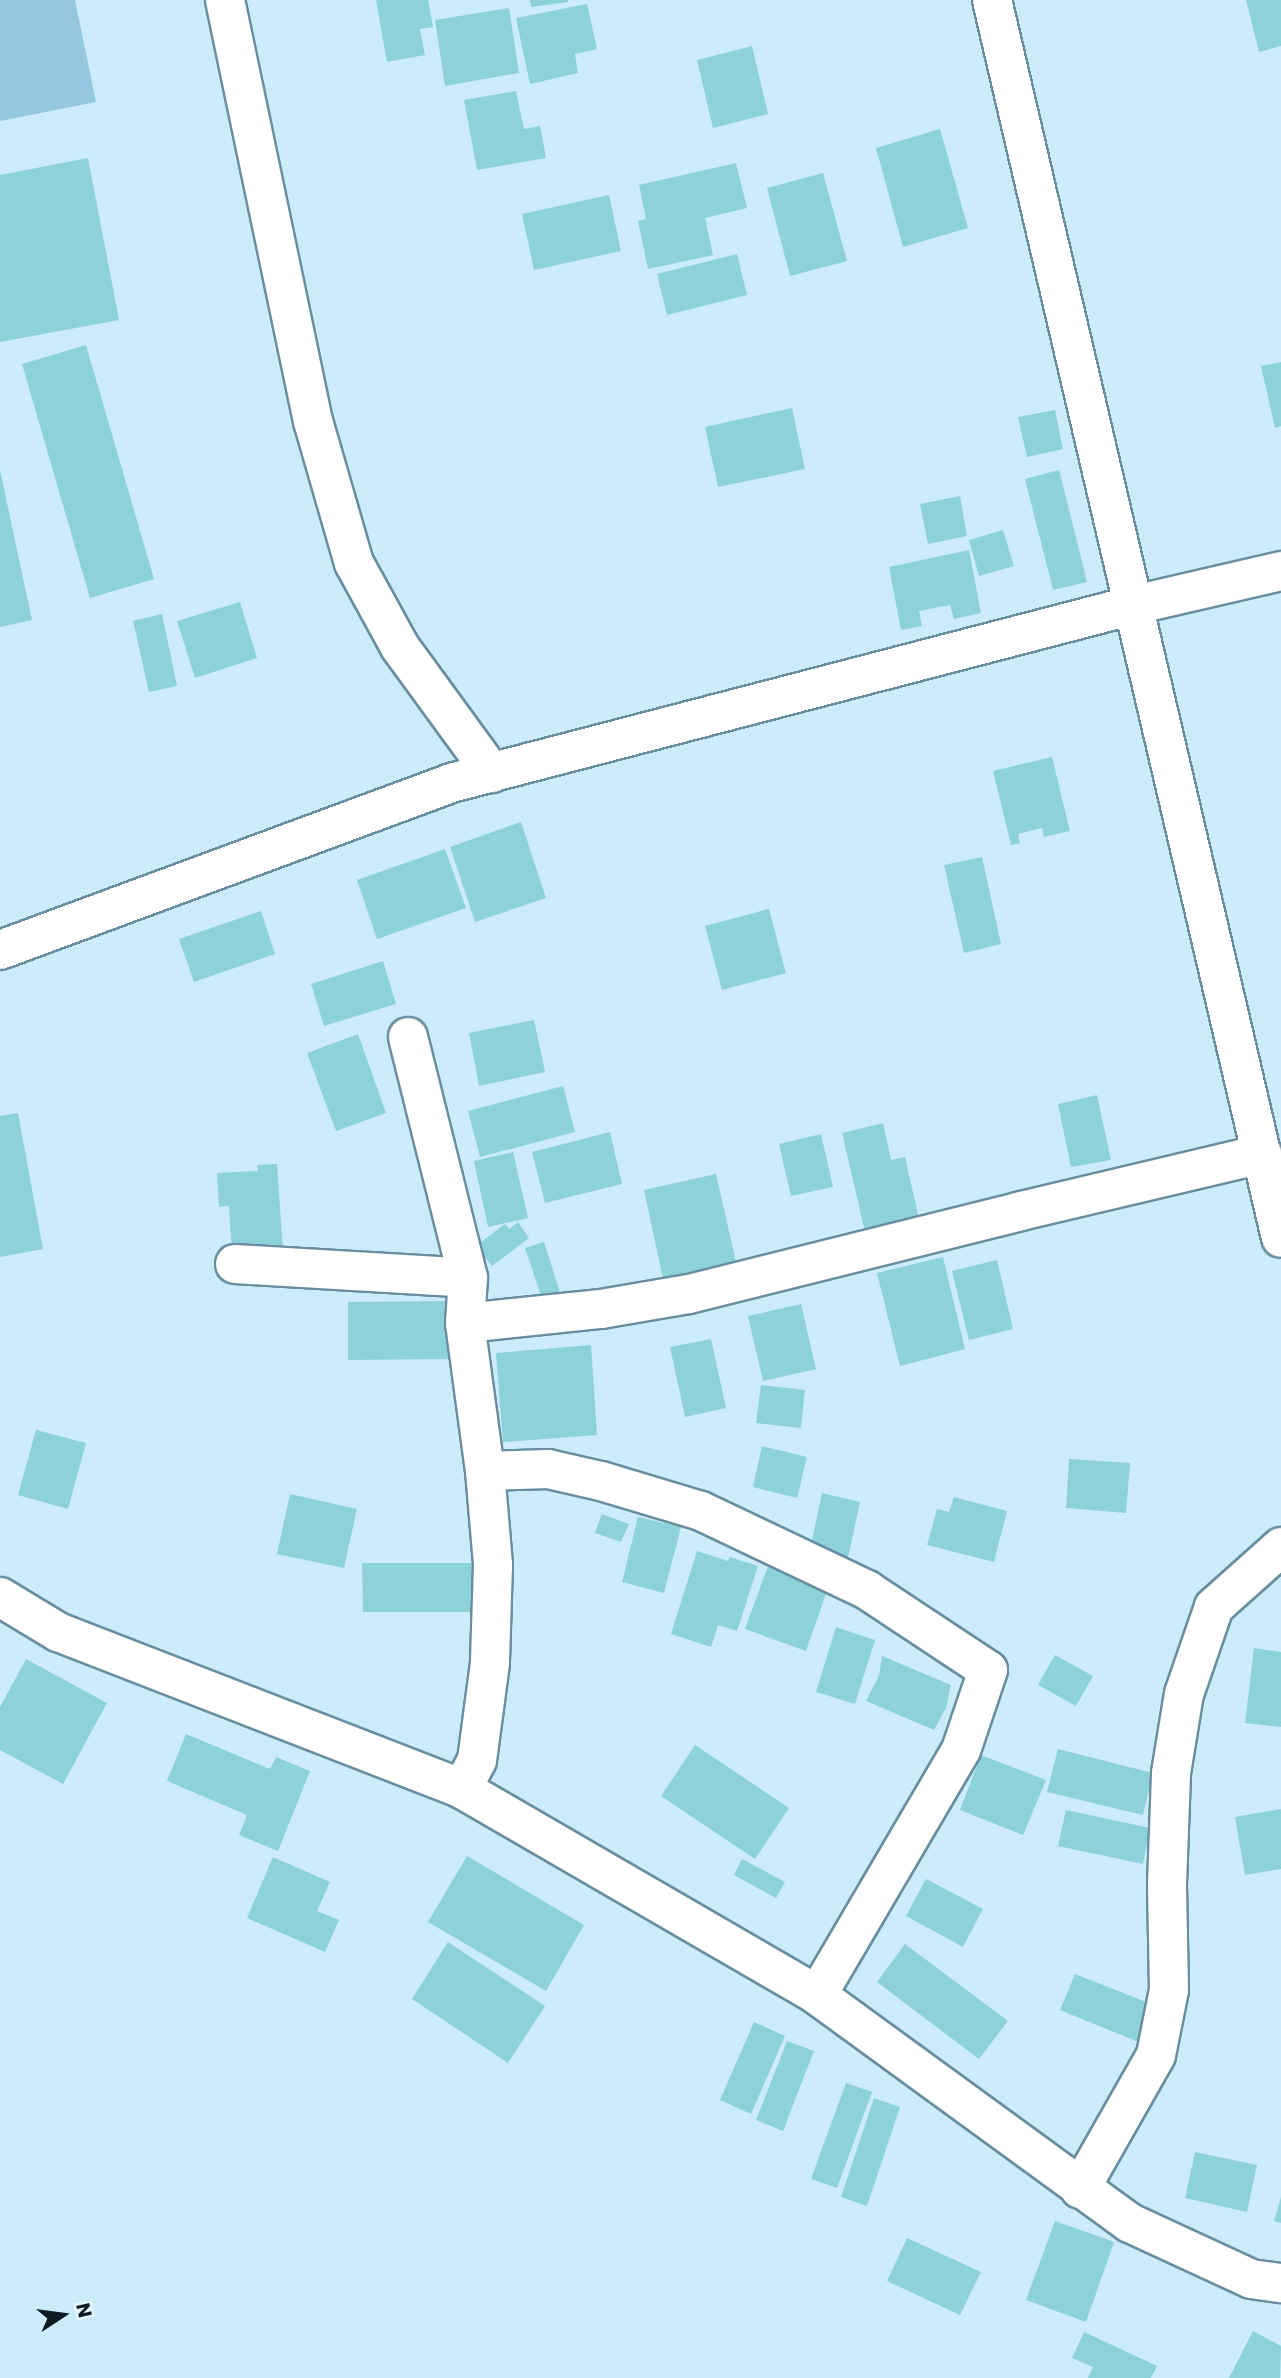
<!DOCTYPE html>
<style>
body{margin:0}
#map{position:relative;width:1281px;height:2378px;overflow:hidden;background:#ccebfb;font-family:Poppins,sans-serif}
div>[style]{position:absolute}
.green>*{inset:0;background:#95c7df}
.building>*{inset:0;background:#8dd2d9}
.roads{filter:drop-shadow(2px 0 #698ea0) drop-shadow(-2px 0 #698ea0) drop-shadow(0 2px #698ea0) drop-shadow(0 -2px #698ea0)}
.minor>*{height:38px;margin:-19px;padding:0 19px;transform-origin:19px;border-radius:19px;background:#fff}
span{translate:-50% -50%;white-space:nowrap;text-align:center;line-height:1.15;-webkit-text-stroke:7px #e6f6fe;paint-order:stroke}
.north{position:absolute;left:28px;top:2280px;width:70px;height:70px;-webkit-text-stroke:5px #e6f6fe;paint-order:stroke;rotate:77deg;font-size:19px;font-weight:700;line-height:28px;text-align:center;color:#0c1b22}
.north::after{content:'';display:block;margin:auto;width:24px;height:32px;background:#0c1b22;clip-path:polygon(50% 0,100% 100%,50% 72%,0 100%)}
</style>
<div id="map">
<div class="green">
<i style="clip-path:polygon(0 0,75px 0,96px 102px,0 121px)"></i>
</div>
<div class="building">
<i style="clip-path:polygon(376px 0,428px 0,433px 27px,420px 29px,425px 55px,387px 62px)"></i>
<i style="clip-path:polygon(530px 0,568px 0,568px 2px,531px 7px)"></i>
<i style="clip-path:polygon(1246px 0,1281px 0,1281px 46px,1259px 52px)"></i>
<i style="clip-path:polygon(587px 4px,597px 49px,575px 54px,578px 73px,530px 84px,516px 18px)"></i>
<i style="clip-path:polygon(509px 8px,519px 73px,445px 86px,435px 20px)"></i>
<i style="clip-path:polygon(752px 46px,768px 114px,713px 128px,697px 60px)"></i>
<i style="clip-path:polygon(516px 91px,524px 129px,540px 126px,546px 158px,477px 170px,464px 100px)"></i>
<i style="clip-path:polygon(940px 129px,968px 228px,903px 247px,876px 148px)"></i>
<i style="clip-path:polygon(88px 158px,119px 320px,0 342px,0 175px)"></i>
<i style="clip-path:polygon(736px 163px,747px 208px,705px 218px,713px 255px,648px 269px,638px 221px,646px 219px,639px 185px)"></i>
<i style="clip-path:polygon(823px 173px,847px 261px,790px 276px,767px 188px)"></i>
<i style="clip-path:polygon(609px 195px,621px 251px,534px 270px,522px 214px)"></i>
<i style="clip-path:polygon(737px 254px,747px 295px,667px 315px,657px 274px)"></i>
<i style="clip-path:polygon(86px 345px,154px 579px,90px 598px,22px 364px)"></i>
<i style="clip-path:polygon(1281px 362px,1281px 426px,1275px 428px,1261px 366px)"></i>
<i style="clip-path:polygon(792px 408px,805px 469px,718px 487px,705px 427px)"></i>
<i style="clip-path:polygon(1055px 410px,1063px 449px,1027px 457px,1018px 417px)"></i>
<i style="clip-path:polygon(0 470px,32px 620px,0 627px)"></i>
<i style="clip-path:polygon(1059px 470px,1087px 582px,1053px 590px,1025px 479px)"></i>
<i style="clip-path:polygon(960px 496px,967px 536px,928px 544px,920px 504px)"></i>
<i style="clip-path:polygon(1003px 530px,1014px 566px,979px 576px,969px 540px)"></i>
<i style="clip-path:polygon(969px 550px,981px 613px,954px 619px,950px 605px,919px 611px,922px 626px,901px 630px,889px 567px)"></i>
<i style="clip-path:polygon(240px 602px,257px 658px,195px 678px,177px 621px)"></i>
<i style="clip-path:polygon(162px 614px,177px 686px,149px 692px,133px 621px)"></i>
<i style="clip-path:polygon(1052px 757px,1070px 831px,1044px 837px,1042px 828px,1018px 834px,1020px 843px,1011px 845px,993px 771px)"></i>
<i style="clip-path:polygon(521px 822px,546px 898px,475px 922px,450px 847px)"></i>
<i style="clip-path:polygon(445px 849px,466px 908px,377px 939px,357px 880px)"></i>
<i style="clip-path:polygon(982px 857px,1001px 944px,964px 953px,944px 865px)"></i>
<i style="clip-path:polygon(769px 909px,786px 973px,722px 990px,705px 926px)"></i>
<i style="clip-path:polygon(261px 911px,275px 954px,194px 982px,179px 939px)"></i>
<i style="clip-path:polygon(383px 961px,396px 1004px,324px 1026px,311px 984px)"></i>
<i style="clip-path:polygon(534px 1020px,545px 1072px,479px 1086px,469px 1033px)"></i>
<i style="clip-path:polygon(358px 1034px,386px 1113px,336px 1131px,307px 1053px)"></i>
<i style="clip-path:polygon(563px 1086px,575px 1132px,480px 1157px,468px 1111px)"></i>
<i style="clip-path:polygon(1097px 1095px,1111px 1160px,1071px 1167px,1058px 1104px)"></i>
<i style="clip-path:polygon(18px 1113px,43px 1249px,0 1257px,0 1116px)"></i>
<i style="clip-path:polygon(883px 1123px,891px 1160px,905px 1157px,919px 1219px,865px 1232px,842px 1133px)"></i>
<i style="clip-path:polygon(610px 1132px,622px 1184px,545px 1203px,532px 1152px)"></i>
<i style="clip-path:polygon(821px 1134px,833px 1187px,791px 1196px,779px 1144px)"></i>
<i style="clip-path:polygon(513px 1152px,528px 1218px,488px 1227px,474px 1161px)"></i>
<i style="clip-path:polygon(277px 1164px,283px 1251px,232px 1254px,229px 1206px,219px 1207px,217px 1173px,258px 1171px,257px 1165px)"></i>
<i style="clip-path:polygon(716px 1174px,738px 1271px,665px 1288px,644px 1190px)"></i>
<i style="clip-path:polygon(518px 1222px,529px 1238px,492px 1266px,476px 1246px,505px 1224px,509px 1229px)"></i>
<i style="clip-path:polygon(544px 1242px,563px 1302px,545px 1308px,525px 1248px)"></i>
<i style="clip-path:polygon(943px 1257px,965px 1349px,900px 1366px,877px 1273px)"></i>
<i style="clip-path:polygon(997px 1260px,1013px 1329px,969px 1340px,952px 1271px)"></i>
<i style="clip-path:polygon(452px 1301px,452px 1359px,348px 1360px,348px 1302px)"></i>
<i style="clip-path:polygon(801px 1304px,816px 1369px,763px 1381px,748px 1316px)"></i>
<i style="clip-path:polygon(711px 1339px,726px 1408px,685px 1417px,670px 1347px)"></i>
<i style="clip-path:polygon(591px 1345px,597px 1435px,503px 1442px,496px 1353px)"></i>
<i style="clip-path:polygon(761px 1385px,805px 1390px,801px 1428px,756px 1423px)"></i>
<i style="clip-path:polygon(36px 1430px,86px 1443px,68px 1509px,18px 1495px)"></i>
<i style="clip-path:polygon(762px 1446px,807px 1457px,797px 1498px,753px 1487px)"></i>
<i style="clip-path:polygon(1069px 1459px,1130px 1463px,1126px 1513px,1066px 1508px)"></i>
<i style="clip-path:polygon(822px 1493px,860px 1502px,848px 1558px,810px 1549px)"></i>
<i style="clip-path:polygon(290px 1494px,357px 1509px,344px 1568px,277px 1554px)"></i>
<i style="clip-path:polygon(954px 1497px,1007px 1511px,994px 1562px,927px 1545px,937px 1509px,949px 1512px)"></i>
<i style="clip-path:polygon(602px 1514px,629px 1524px,621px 1542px,595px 1533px)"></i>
<i style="clip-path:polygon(638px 1517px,681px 1527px,664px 1593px,622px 1582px)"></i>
<i style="clip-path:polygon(697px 1551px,728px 1561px,730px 1557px,758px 1566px,737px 1631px,718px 1625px,711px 1647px,671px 1634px)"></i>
<i style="clip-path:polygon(362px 1563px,477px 1563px,478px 1612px,363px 1612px)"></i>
<i style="clip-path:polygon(768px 1566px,828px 1588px,806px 1651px,745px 1629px)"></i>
<i style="clip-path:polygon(836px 1627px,875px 1640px,855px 1704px,816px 1692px)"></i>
<i style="clip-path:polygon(1254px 1648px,1281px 1652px,1281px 1727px,1245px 1723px)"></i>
<i style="clip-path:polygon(1055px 1655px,1093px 1676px,1076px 1706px,1038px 1685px)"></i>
<i style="clip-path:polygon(882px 1656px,951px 1685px,946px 1708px,934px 1730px,866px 1701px,879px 1676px)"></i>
<i style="clip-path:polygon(26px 1659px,107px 1703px,63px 1784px,0 1750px,0 1707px)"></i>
<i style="clip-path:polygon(186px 1734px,270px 1769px,276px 1757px,310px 1771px,278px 1851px,239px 1835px,247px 1815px,167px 1781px)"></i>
<i style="clip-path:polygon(695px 1745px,789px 1808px,755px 1859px,661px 1796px)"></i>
<i style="clip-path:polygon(1058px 1749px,1153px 1773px,1143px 1815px,1047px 1792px)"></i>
<i style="clip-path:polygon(981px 1755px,1046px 1780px,1023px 1835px,960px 1810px)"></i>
<i style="clip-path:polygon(1281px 1809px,1281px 1869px,1245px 1875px,1235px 1817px)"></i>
<i style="clip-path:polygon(1066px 1810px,1150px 1828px,1143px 1864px,1058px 1846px)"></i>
<i style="clip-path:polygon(467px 1856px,584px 1925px,546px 1991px,428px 1922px)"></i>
<i style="clip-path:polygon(273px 1857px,330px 1882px,317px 1911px,339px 1920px,325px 1952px,247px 1918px)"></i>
<i style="clip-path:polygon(742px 1859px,785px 1882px,776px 1898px,734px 1875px)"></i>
<i style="clip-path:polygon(926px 1879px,983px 1909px,963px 1947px,906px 1916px)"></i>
<i style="clip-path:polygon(448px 1942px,545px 2006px,508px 2063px,412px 1999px)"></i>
<i style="clip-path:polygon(905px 1944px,1008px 2021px,979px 2059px,877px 1982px)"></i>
<i style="clip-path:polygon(1075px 1974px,1156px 2006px,1141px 2043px,1060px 2010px)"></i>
<i style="clip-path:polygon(754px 2022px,785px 2036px,751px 2114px,720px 2100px)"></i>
<i style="clip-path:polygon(787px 2041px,814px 2051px,783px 2131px,756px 2120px)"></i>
<i style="clip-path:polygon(846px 2083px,872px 2092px,837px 2188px,811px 2179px)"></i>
<i style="clip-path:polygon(874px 2098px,900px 2107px,867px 2206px,841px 2197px)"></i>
<i style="clip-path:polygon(1195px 2152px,1257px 2165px,1247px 2212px,1185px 2198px)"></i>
<i style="clip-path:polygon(1281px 2197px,1281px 2223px,1274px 2221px)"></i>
<i style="clip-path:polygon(1055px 2221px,1114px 2242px,1086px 2322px,1026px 2300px)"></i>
<i style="clip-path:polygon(907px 2238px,981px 2272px,960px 2315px,887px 2281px)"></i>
<i style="clip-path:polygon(1253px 2331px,1281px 2346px,1280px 2378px,1229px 2378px)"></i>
<i style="clip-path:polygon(1084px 2332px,1157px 2366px,1151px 2378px,1088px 2378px,1093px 2367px,1072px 2358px)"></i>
</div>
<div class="roads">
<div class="minor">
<i style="left:225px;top:0;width:430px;rotate:78.2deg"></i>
<i style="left:313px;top:421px;width:148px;rotate:73.9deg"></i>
<i style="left:354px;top:563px;width:96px;rotate:61.3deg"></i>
<i style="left:400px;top:647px;width:156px;rotate:53.9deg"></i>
<i style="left:992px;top:0;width:1271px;rotate:76.86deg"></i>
<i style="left:0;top:950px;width:481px;rotate:-20.3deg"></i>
<i style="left:451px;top:783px;width:706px;rotate:-14.61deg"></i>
<i style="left:1134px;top:605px;width:151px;rotate:-13deg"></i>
<i style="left:408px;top:1037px;width:248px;rotate:76deg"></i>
<i style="left:235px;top:1264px;width:233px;rotate:3.4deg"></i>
<i style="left:468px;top:1278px;width:45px;rotate:93.8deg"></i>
<i style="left:465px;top:1323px;width:149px;rotate:82.3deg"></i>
<i style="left:485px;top:1471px;width:94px;rotate:85.1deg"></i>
<i style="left:493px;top:1565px;width:98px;rotate:91.8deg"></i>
<i style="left:490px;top:1663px;width:98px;rotate:97.6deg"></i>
<i style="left:477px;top:1760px;width:33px;rotate:117deg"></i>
<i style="left:465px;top:1323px;width:137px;rotate:-5.9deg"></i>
<i style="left:601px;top:1309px;width:89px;rotate:-9.7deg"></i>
<i style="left:689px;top:1294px;width:342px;rotate:-14deg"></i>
<i style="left:1021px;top:1211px;width:248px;rotate:-13.3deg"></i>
<i style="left:485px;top:1471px;width:63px;rotate:-1.8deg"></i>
<i style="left:548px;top:1469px;width:54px;rotate:12.8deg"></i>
<i style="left:601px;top:1481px;width:104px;rotate:16.7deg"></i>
<i style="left:701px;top:1511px;width:184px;rotate:25.4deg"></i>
<i style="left:867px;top:1590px;width:145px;rotate:33.5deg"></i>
<i style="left:988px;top:1670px;width:84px;rotate:108.6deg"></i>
<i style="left:961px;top:1750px;width:284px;rotate:120.4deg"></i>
<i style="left:0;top:1597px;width:68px;rotate:31.1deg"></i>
<i style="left:58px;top:1632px;width:433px;rotate:21.2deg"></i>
<i style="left:462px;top:1789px;width:410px;rotate:30.1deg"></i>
<i style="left:817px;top:1995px;width:387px;rotate:36.1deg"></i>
<i style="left:1130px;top:2223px;width:133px;rotate:24.8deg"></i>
<i style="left:1251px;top:2279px;width:30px;rotate:8deg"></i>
<i style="left:1080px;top:2189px;width:154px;rotate:-60.4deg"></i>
<i style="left:1156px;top:2055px;width:66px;rotate:-78.7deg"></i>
<i style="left:1169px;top:1990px;width:106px;rotate:-91.1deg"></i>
<i style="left:1167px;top:1884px;width:111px;rotate:-87.9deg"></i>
<i style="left:1171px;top:1773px;width:80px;rotate:-80.7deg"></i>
<i style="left:1184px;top:1694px;width:92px;rotate:-71deg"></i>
<i style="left:1214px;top:1607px;width:90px;rotate:-41.8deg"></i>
</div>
</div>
<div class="north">N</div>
</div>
